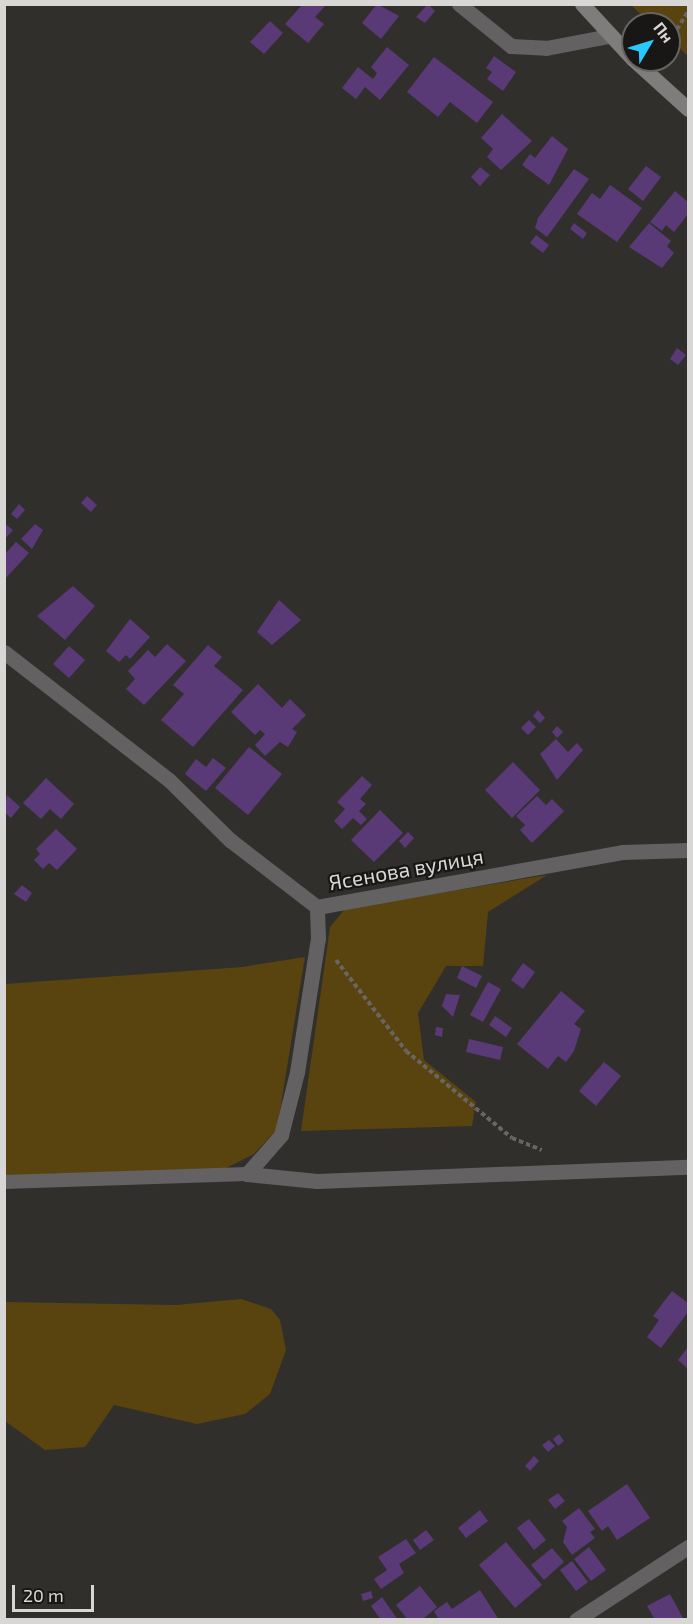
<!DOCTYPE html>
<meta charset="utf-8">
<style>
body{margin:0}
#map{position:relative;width:693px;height:1624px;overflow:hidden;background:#302f2c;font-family:"Exo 2",sans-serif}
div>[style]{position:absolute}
.green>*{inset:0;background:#59440f}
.building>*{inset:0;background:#593a77}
.path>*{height:4px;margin-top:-2px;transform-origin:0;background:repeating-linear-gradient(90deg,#676663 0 4.5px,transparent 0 7.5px)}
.lane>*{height:14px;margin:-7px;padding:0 7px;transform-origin:7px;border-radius:7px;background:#636161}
.street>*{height:15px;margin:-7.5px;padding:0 7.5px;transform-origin:7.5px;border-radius:7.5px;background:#636161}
.secondary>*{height:15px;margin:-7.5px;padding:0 7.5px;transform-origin:7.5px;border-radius:7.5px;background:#7f7c7c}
span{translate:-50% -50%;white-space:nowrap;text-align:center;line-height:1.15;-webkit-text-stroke:4.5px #181715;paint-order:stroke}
.street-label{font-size:21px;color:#d8d7d5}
.frame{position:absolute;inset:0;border:6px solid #d8d7d5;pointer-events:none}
.north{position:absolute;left:621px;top:12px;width:60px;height:60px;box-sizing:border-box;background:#181715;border:2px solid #656462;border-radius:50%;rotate:52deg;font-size:16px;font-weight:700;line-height:24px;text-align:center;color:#d8d7d5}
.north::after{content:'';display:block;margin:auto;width:21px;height:27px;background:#29c8ff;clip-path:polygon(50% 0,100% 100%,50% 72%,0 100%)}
.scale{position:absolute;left:12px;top:1585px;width:82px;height:27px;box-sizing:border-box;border:3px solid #d8d7d5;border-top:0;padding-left:8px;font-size:18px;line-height:21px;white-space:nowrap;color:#d8d7d5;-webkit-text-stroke:4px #181715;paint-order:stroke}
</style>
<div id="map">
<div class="green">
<i style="clip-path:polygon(631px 5px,688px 5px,688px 56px,669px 39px,669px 24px,651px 24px)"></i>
<i style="clip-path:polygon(547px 875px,488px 912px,483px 966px,446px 966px,418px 1013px,424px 1060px,476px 1102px,472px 1126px,301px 1131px,330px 927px,345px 909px)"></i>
<i style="clip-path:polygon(305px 957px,277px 1129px,254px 1154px,224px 1169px,5px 1176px,4px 984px,242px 967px)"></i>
<i style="clip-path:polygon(241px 1299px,271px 1309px,280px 1320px,286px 1350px,270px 1394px,245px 1414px,197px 1424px,114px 1405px,85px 1447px,45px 1450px,5px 1421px,5px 1302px,176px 1305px)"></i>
</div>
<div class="building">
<i style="clip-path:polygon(377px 4px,399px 16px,381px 39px,362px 23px)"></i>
<i style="clip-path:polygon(428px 4px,435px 11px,425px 23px,416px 17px)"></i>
<i style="clip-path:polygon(302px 5px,326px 5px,315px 17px,324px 24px,308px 43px,285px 24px)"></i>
<i style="clip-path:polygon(270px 21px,283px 33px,264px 54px,250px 42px)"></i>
<i style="clip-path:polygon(387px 47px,409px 65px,380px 100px,365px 87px,356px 99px,342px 88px,358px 67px,373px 79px,377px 73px,371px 67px)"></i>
<i style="clip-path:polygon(494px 56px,516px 72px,503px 91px,487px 79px,492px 72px,486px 68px)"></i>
<i style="clip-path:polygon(434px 57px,493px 102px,477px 123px,450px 102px,438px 117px,407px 92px)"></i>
<i style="clip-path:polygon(502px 114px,532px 141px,501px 170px,487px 157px,493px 149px,481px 138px)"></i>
<i style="clip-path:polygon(552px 136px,568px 149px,549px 185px,522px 165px,530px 154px,535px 158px)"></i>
<i style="clip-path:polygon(646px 166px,661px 177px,643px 201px,628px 189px)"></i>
<i style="clip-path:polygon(480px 167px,490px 175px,480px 186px,471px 177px)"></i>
<i style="clip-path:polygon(574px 169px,589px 179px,547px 237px,535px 228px,538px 218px)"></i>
<i style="clip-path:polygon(610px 185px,642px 208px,617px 242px,577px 214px,592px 193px,600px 199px)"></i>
<i style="clip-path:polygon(675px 191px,688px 202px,688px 214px,674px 232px,666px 225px,662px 231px,650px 222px)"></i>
<i style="clip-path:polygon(574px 223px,587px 233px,583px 239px,570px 229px)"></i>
<i style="clip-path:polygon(649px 223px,671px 241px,667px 246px,674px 253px,662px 268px,629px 247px)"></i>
<i style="clip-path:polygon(536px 235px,549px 245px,543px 253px,530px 243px)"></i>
<i style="clip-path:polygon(677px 348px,686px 355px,678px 365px,670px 359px)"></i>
<i style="clip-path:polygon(87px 496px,97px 505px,91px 512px,81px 503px)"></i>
<i style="clip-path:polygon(19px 504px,25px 510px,17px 519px,11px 514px)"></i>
<i style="clip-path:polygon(4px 523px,13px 530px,4px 540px)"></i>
<i style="clip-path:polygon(35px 524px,43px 530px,32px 549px,21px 539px)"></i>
<i style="clip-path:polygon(16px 542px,29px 553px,4px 580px,4px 555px)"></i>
<i style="clip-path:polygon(73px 586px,95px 606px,65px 640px,37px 616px)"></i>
<i style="clip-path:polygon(279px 600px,301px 620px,272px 645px,257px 632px)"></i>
<i style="clip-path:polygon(130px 619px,150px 637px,130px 659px,126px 655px,119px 662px,106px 651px)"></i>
<i style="clip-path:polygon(167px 644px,186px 661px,144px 705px,126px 689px,135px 679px,128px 671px,148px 650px,155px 657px)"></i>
<i style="clip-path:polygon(208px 645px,222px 657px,214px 666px,243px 690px,193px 747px,161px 720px,184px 694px,173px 685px)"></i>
<i style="clip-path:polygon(69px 646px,85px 660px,69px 678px,53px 664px)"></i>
<i style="clip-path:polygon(258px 684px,282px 708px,290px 699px,306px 715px,292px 729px,297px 732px,288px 747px,280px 742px,265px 756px,255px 745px,265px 734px,260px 730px,255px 735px,231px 712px)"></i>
<i style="clip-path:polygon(538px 710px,545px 718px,540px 723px,533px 716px)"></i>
<i style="clip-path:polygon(529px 720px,536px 727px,528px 735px,521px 728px)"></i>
<i style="clip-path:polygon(557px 726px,563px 732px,557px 738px,552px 732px)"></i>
<i style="clip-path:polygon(556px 739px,568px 752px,577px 743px,583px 750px,557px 780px,540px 754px)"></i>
<i style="clip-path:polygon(249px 747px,282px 774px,248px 815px,215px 788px)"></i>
<i style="clip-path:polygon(213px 758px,226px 768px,206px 791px,185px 774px,196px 759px,206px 767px)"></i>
<i style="clip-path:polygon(513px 762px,540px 790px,512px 818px,485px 790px)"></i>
<i style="clip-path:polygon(362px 776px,372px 785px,360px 799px,366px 804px,359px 811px,367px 819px,361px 825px,353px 818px,342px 829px,334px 821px,345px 809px,337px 802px)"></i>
<i style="clip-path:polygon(46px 778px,74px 804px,61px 819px,50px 809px,41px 819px,23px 803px)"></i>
<i style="clip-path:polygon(7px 795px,20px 807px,11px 818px,4px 812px)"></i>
<i style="clip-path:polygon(537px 796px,546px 805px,552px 799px,564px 811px,532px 843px,520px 830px,525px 825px,516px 816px)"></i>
<i style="clip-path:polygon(380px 810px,403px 833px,374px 862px,351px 840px)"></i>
<i style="clip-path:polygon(56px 829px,77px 849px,57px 870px,49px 863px,43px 869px,34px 860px,40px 854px,36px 849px)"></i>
<i style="clip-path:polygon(408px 832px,414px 838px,405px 848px,399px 841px)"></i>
<i style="clip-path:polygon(22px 885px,32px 893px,26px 902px,14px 894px)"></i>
<i style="clip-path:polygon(523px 963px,535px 972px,523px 989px,511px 980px)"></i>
<i style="clip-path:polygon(462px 966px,482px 976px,476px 988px,457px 978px)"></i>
<i style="clip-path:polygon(488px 982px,501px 989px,483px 1022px,470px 1015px)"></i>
<i style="clip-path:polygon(561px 991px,585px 1011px,574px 1024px,581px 1029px,574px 1051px,566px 1062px,558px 1056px,548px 1069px,517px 1044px)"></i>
<i style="clip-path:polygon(446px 994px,460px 995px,453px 1017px,442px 1006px)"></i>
<i style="clip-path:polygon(495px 1016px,512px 1028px,506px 1037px,489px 1025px)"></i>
<i style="clip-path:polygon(436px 1027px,443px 1028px,442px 1037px,435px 1035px)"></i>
<i style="clip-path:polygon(469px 1039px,503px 1047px,500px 1060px,466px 1052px)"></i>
<i style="clip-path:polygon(604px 1062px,621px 1076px,596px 1106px,579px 1091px)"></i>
<i style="clip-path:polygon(672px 1291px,688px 1303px,688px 1312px,661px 1348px,647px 1337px,659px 1320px,653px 1316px)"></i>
<i style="clip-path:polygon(688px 1347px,688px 1369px,678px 1360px)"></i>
<i style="clip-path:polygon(559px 1434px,564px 1441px,558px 1446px,553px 1439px)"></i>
<i style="clip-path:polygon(549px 1440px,555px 1446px,548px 1452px,542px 1445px)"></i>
<i style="clip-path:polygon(534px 1456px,539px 1461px,530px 1471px,525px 1466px)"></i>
<i style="clip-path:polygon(627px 1484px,650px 1518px,617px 1540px,608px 1526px,602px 1531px,588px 1511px)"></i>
<i style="clip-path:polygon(558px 1493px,565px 1501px,555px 1509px,548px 1500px)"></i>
<i style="clip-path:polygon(579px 1508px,595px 1529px,590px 1532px,595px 1538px,572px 1555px,563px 1542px,567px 1527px,562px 1521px)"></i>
<i style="clip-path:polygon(480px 1510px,488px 1521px,466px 1538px,458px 1528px)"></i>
<i style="clip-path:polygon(529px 1519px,546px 1540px,534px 1550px,517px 1528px)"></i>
<i style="clip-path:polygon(426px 1530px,434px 1540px,420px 1550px,413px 1540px)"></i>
<i style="clip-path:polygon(406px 1539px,416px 1553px,399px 1564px,404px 1573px,381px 1589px,374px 1579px,387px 1570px,378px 1557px)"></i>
<i style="clip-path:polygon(506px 1542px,542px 1585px,515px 1608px,479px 1565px)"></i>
<i style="clip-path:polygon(589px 1547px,606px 1570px,591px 1581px,574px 1559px)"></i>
<i style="clip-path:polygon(552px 1548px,564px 1562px,544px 1580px,531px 1565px)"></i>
<i style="clip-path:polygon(572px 1561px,588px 1582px,576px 1591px,560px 1570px)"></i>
<i style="clip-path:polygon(420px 1586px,437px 1607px,422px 1620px,408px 1620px,396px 1605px)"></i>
<i style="clip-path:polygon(480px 1590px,499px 1620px,439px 1620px,434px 1611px,447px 1602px,452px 1609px)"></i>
<i style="clip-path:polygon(371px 1591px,373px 1598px,363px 1601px,361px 1594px)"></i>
<i style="clip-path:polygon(670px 1594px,684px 1620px,655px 1620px,647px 1606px)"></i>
<i style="clip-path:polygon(382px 1597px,398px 1620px,381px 1620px,371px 1606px)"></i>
</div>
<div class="path">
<i style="left:669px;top:42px;width:36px;rotate:-58deg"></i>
<i style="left:336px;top:960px;width:115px;rotate:52.4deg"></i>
<i style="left:406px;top:1051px;width:137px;rotate:39.4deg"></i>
<i style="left:512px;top:1138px;width:32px;rotate:22deg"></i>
</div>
<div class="lane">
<i style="left:4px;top:1182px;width:243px;rotate:-1.9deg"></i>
</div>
<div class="street">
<i style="left:459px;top:4px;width:67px;rotate:38.9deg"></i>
<i style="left:511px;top:46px;width:35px;rotate:3deg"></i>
<i style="left:546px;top:48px;width:64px;rotate:-10.8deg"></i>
<i style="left:4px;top:652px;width:209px;rotate:37.8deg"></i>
<i style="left:169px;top:780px;width:86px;rotate:44.5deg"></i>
<i style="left:230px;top:840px;width:110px;rotate:37.6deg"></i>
<i style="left:317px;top:907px;width:310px;rotate:-10.2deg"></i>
<i style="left:622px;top:852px;width:66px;rotate:-1.7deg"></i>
<i style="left:247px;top:1174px;width:70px;rotate:5.7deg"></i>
<i style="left:317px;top:1181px;width:371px;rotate:-2.2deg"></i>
<i style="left:247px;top:1174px;width:52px;rotate:-48.9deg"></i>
<i style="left:281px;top:1135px;width:65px;rotate:-75.7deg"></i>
<i style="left:297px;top:1072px;width:136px;rotate:-81.1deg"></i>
<i style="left:318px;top:938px;width:31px;rotate:-92deg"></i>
<i style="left:576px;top:1620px;width:134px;rotate:-33.1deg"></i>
</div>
<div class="secondary">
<i style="left:582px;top:4px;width:75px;rotate:47.2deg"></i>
<i style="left:634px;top:60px;width:73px;rotate:42.2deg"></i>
</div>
<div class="street-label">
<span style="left:406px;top:869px;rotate:-10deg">Ясенова вулиця</span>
</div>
<div class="frame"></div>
<div class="north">Пн</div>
<div class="scale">20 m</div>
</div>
